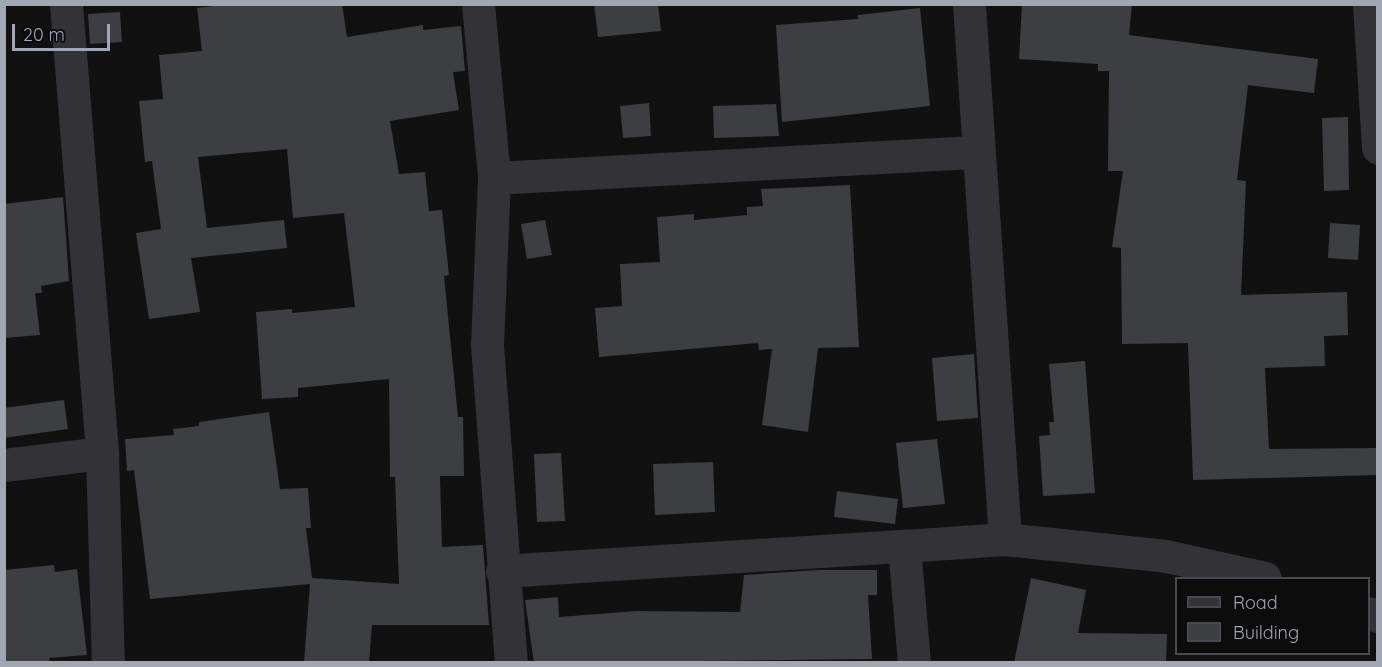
<!DOCTYPE html>
<style>
body{margin:0}
#map{position:relative;width:1382px;height:667px;overflow:hidden;background:#111112;font-family:Quicksand,sans-serif}
div>[style]{position:absolute}
.building>*{inset:0;background:#3d3e42}
.street>*{height:33px;margin:-16.5px;padding:0 16.5px;transform-origin:16.5px;border-radius:16.5px;background:#323237}
span{translate:-50% -50%;white-space:nowrap;text-align:center;line-height:1.15;-webkit-text-stroke:4.5px #0c0c0d;paint-order:stroke}
.frame{position:absolute;inset:0;border:6px solid #a2a6b3;pointer-events:none}
.legend{position:absolute;left:1175px;top:577px;width:195px;height:78px;box-sizing:border-box;background:#0c0c0d;border:2px solid #484a4f;margin:0;padding:8px 10px;list-style:none;font-size:18px;color:#a2a6b3}
.legend li{display:flex;align-items:center;gap:12px;height:30px}
.legend b{width:30px;border:2px solid #484a4f}
.scale{position:absolute;left:12px;top:24px;width:98px;height:27px;box-sizing:border-box;border:3px solid #a2a6b3;border-top:0;padding-left:8px;font-size:18px;line-height:21px;white-space:nowrap;color:#a2a6b3;-webkit-text-stroke:4px #0c0c0d;paint-order:stroke}
</style>
<div id="map">
<div class="building">
<i style="clip-path:polygon(229px 4px,342px 4px,347px 37px,423px 25px,423px 30px,461px 26px,465px 71px,453px 72px,459px 110px,390px 121px,399px 174px,425px 172px,429px 211px,442px 210px,449px 275px,444px 276px,458px 417px,463px 417px,464px 476px,440px 476px,442px 547px,483px 545px,489px 625px,372px 625px,369px 663px,304px 663px,310px 584px,150px 599px,134px 470px,127px 471px,125px 439px,174px 435px,173px 429px,199px 426px,199px 422px,269px 412px,280px 489px,308px 488px,311px 528px,306px 528px,312px 578px,399px 584px,395px 477px,390px 477px,389px 379px,298px 388px,298px 397px,262px 399px,256px 312px,292px 309px,292px 313px,355px 307px,344px 213px,293px 218px,287px 149px,198px 157px,207px 228px,284px 220px,287px 248px,191px 258px,200px 312px,149px 319px,136px 233px,161px 229px,152px 161px,145px 162px,139px 101px,163px 99px,159px 55px,202px 51px,197px 8px)"></i>
<i style="clip-path:polygon(594px 4px,658px 4px,661px 31px,598px 37px)"></i>
<i style="clip-path:polygon(1022px 4px,1132px 4px,1129px 35px,1318px 59px,1314px 93px,1248px 85px,1237px 180px,1246px 181px,1241px 295px,1347px 292px,1348px 335px,1324px 336px,1325px 366px,1265px 368px,1269px 449px,1377px 448px,1377px 475px,1193px 480px,1188px 343px,1122px 344px,1121px 248px,1112px 247px,1123px 171px,1108px 171px,1109px 71px,1098px 71px,1098px 64px,1019px 59px)"></i>
<i style="clip-path:polygon(920px 8px,930px 106px,782px 122px,776px 25px,858px 19px,858px 15px)"></i>
<i style="clip-path:polygon(120px 12px,122px 42px,90px 44px,88px 14px)"></i>
<i style="clip-path:polygon(649px 103px,651px 136px,623px 138px,620px 106px)"></i>
<i style="clip-path:polygon(776px 104px,779px 136px,714px 138px,713px 106px)"></i>
<i style="clip-path:polygon(1348px 117px,1349px 190px,1324px 191px,1322px 118px)"></i>
<i style="clip-path:polygon(850px 185px,859px 347px,818px 348px,808px 432px,762px 425px,772px 349px,759px 350px,758px 343px,599px 357px,595px 308px,622px 306px,620px 264px,660px 262px,657px 217px,694px 214px,694px 220px,747px 215px,747px 207px,763px 206px,761px 189px)"></i>
<i style="clip-path:polygon(63px 197px,69px 281px,41px 286px,42px 293px,35px 293px,40px 335px,4px 338px,4px 204px)"></i>
<i style="clip-path:polygon(545px 220px,552px 255px,527px 259px,521px 224px)"></i>
<i style="clip-path:polygon(1330px 223px,1360px 225px,1358px 260px,1328px 258px)"></i>
<i style="clip-path:polygon(974px 354px,978px 418px,937px 421px,932px 358px)"></i>
<i style="clip-path:polygon(1085px 361px,1095px 493px,1043px 496px,1039px 436px,1050px 435px,1049px 422px,1054px 422px,1049px 364px)"></i>
<i style="clip-path:polygon(64px 400px,68px 429px,4px 438px,4px 408px)"></i>
<i style="clip-path:polygon(937px 439px,945px 504px,903px 508px,896px 443px)"></i>
<i style="clip-path:polygon(561px 453px,565px 521px,537px 522px,534px 454px)"></i>
<i style="clip-path:polygon(713px 462px,715px 512px,655px 515px,653px 464px)"></i>
<i style="clip-path:polygon(837px 491px,898px 499px,895px 524px,834px 517px)"></i>
<i style="clip-path:polygon(54px 565px,55px 572px,77px 569px,87px 655px,49px 658px,50px 663px,4px 663px,4px 570px)"></i>
<i style="clip-path:polygon(818px 570px,877px 570px,877px 595px,868px 595px,872px 659px,534px 663px,525px 600px,558px 597px,559px 617px,637px 611px,740px 612px,744px 575px)"></i>
<i style="clip-path:polygon(1031px 578px,1086px 590px,1078px 633px,1167px 634px,1166px 663px,1014px 663px)"></i>
</div>
<div class="street">
<i style="left:66px;top:4px;width:450px;rotate:85.4deg"></i>
<i style="left:102px;top:453px;width:209px;rotate:88.4deg"></i>
<i style="left:478px;top:4px;width:175px;rotate:84.7deg"></i>
<i style="left:494px;top:178px;width:167px;rotate:92.4deg"></i>
<i style="left:487px;top:345px;width:318px;rotate:85.7deg"></i>
<i style="left:969px;top:4px;width:536px;rotate:86.15deg"></i>
<i style="left:1369px;top:4px;width:144px;rotate:86.4deg"></i>
<i style="left:494px;top:178px;width:485px;rotate:-3.1deg"></i>
<i style="left:4px;top:465px;width:99px;rotate:-7deg"></i>
<i style="left:904px;top:546px;width:101px;rotate:-4deg"></i>
<i style="left:1005px;top:539px;width:162px;rotate:6deg"></i>
<i style="left:1166px;top:556px;width:101px;rotate:12.5deg"></i>
<i style="left:502px;top:571px;width:403px;rotate:-3.6deg"></i>
<i style="left:904px;top:546px;width:116px;rotate:85.1deg"></i>
<i style="left:1368px;top:613px;width:10px;rotate:17deg"></i>
</div>
<div class="frame"></div>
<ul class="legend">
<li><b style="height:8px;background:#323237"></b>Road</li>
<li><b style="height:16px;background:#3d3e42"></b>Building</li>
</ul>
<div class="scale">20 m</div>
</div>
